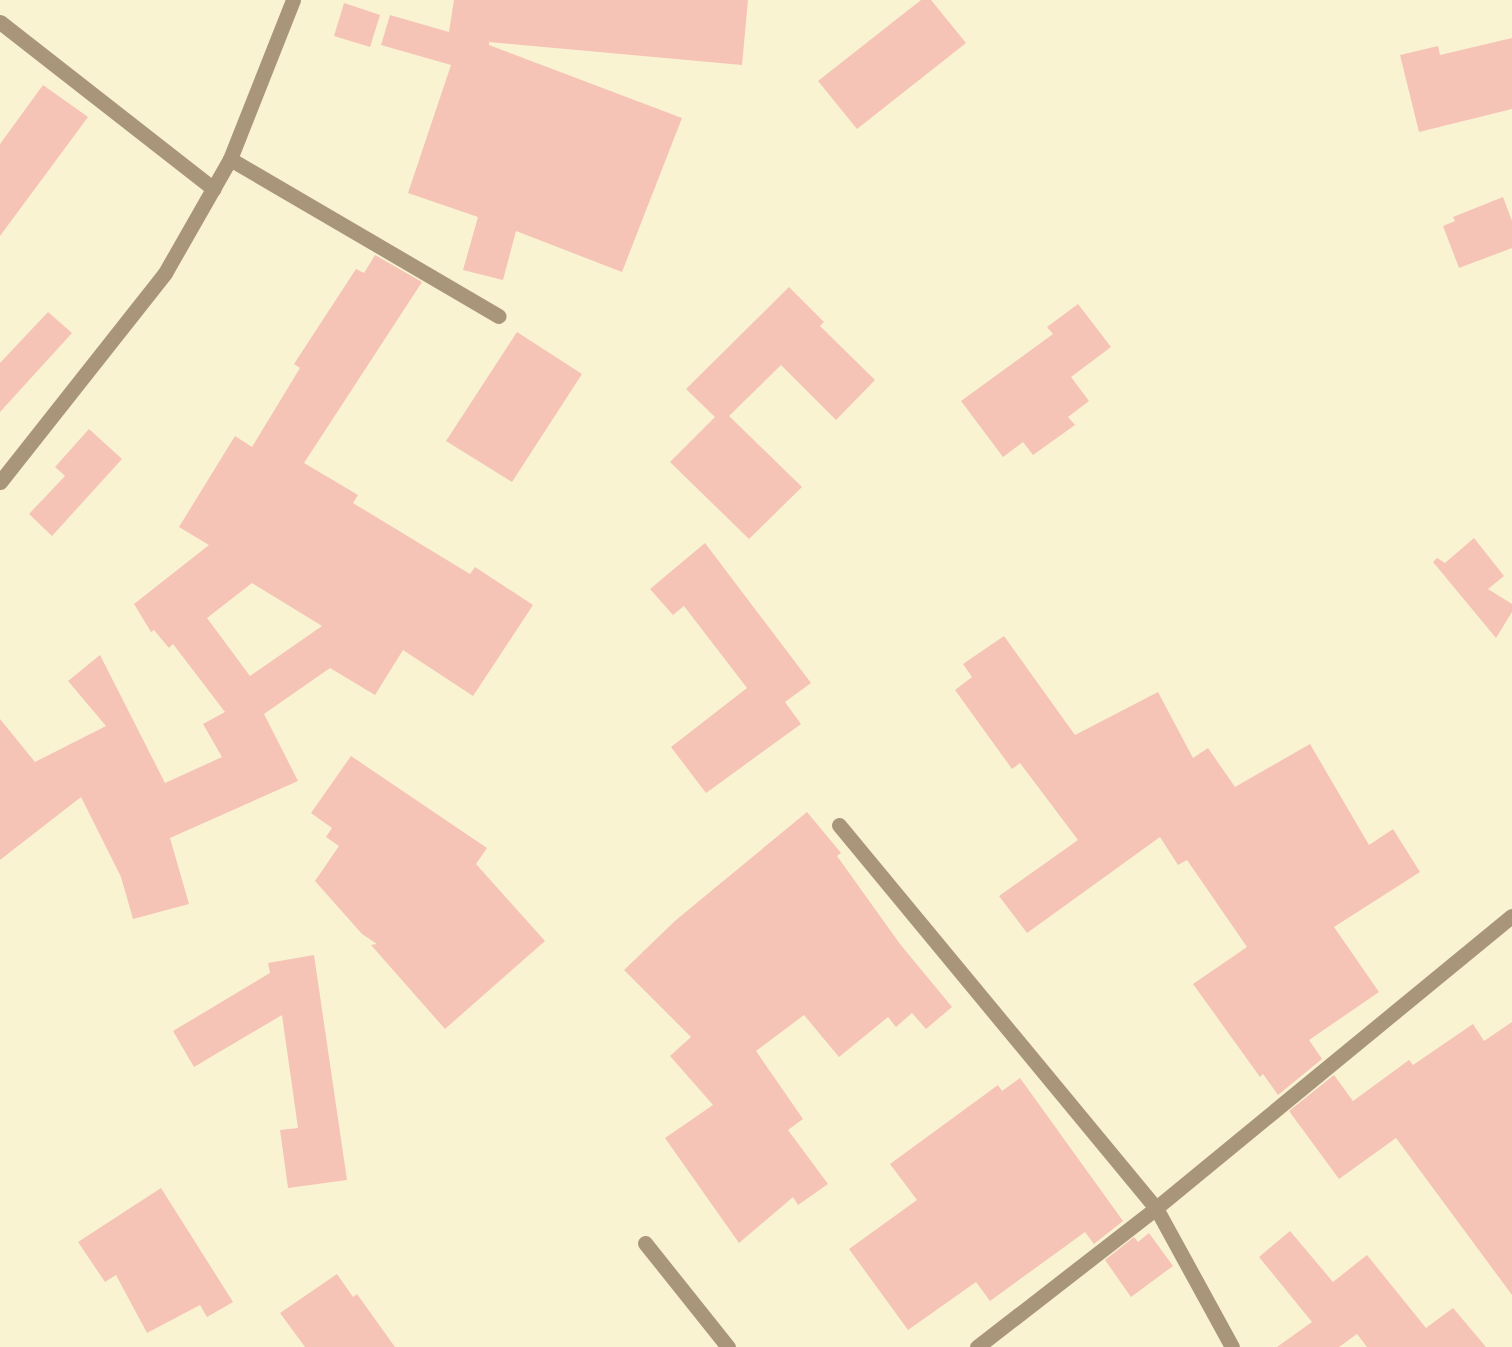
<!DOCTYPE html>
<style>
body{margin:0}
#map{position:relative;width:1512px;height:1347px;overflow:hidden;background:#faf3d2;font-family:"Noto Sans",sans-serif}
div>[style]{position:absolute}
.building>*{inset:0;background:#f5c4b6}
.street>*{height:15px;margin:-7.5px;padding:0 7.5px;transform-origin:7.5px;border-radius:7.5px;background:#a9967a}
span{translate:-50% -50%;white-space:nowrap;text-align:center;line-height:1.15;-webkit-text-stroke:4.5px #fff;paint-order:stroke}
</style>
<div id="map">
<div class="building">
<i style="clip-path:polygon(454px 0,748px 0,742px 65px,489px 42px,489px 45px,682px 118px,622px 272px,516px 231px,503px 280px,463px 270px,478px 217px,408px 193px,451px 65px,381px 45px,390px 15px,449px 32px)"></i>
<i style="clip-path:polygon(921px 0,931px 0,966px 43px,857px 129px,818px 81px)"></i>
<i style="clip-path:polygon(344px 3px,380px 15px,370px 47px,334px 36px)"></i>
<i style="clip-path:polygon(1512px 38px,1512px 109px,1419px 132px,1400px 55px,1438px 46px,1440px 55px)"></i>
<i style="clip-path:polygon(43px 85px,88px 117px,0 236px,0 144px)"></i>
<i style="clip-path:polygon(1503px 197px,1512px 221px,1512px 248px,1459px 268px,1443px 226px,1455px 221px,1453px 217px)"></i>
<i style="clip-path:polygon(evenodd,375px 255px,422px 282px,304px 463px,358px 495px,353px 503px,470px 574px,475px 567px,533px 605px,473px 696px,403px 650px,375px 695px,330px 668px,264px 714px,298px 781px,170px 838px,189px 904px,133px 919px,121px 877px,81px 797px,0 860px,0 719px,35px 762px,106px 726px,68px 681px,100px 655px,165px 783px,222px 757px,203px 724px,225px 712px,173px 644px,169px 648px,154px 630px,151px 632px,134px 604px,209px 545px,179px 527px,235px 436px,252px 447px,300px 368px,294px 364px,356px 269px,364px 273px,375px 255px,252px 583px,322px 626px,250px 676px,207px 618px,252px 583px)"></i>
<i style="clip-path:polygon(789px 287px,824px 322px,820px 326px,875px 380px,836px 420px,781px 365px,729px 416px,802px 487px,749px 539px,670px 462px,715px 417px,686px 389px)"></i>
<i style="clip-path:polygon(1078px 304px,1111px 347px,1071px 377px,1089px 401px,1068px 417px,1075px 425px,1033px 455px,1023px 442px,1003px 457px,961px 401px,1053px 334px,1047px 327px)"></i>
<i style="clip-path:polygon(48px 312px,72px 333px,0 412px,0 363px)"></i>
<i style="clip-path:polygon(517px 332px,582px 374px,512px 482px,446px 441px)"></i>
<i style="clip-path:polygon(89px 429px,122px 459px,52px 536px,29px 514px,65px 476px,55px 467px)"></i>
<i style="clip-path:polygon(1474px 538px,1504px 576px,1488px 589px,1512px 604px,1512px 612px,1496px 638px,1433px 562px,1437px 558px,1445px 563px)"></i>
<i style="clip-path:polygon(705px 543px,811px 683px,785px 702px,801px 724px,706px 793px,671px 747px,747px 688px,684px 606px,673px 615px,650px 589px)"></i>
<i style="clip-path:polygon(1004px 636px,1075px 735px,1158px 692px,1193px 758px,1208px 748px,1235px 787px,1310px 744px,1369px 845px,1393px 829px,1420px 872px,1334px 927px,1379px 992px,1309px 1040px,1322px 1059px,1278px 1095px,1263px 1074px,1260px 1077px,1193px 984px,1247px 947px,1187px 860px,1178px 865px,1160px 837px,1027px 933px,999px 896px,1078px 840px,1020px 763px,1012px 769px,955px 690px,972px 677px,963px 664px)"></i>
<i style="clip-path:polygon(351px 756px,487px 848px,476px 864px,545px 941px,445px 1029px,371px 945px,377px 944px,362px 934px,315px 881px,339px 846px,326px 837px,332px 828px,311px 813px)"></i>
<i style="clip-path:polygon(807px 812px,841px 853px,837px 856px,900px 944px,952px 1007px,926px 1029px,912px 1013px,896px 1027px,888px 1017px,839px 1057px,804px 1015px,756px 1051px,803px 1119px,788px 1130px,828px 1184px,798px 1205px,793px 1197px,739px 1243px,665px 1138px,713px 1105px,670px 1056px,691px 1037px,624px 970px,676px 920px)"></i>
<i style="clip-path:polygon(314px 955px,347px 1180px,288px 1188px,280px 1130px,298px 1128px,282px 1015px,194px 1067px,173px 1031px,270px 973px,268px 963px)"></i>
<i style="clip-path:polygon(1512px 1022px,1512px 1295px,1396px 1138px,1339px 1179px,1289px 1111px,1334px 1075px,1353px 1101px,1409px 1060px,1413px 1065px,1473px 1024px,1484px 1041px)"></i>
<i style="clip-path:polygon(1020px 1078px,1123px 1221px,1094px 1244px,1085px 1232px,990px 1301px,976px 1282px,908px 1330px,849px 1249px,917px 1200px,890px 1164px,998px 1085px,1002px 1091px)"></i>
<i style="clip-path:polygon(161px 1188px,233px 1302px,207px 1317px,200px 1305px,147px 1333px,116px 1275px,105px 1282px,78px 1242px)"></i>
<i style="clip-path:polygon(1290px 1231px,1333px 1282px,1367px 1255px,1426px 1328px,1453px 1308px,1486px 1347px,1367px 1347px,1357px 1334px,1339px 1347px,1277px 1347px,1312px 1322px,1259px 1257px)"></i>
<i style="clip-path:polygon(1149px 1233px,1173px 1266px,1131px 1297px,1105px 1260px,1134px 1237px,1138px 1242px)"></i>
<i style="clip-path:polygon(337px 1274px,353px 1297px,357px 1294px,395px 1347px,305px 1347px,280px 1313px)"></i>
</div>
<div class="street">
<i style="left:0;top:22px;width:271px;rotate:38deg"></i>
<i style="left:230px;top:159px;width:311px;rotate:30.3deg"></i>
<i style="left:0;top:482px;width:266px;rotate:-51.7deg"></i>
<i style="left:165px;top:273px;width:131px;rotate:-60.3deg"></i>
<i style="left:230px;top:159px;width:171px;rotate:-68.4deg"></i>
<i style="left:839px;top:825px;width:497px;rotate:50.4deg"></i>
<i style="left:1156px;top:1208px;width:158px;rotate:61.3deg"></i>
<i style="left:645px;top:1243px;width:133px;rotate:51.4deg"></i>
<i style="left:977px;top:1347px;width:227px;rotate:-37.8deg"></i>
<i style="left:1156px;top:1208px;width:460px;rotate:-39.4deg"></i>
</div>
</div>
